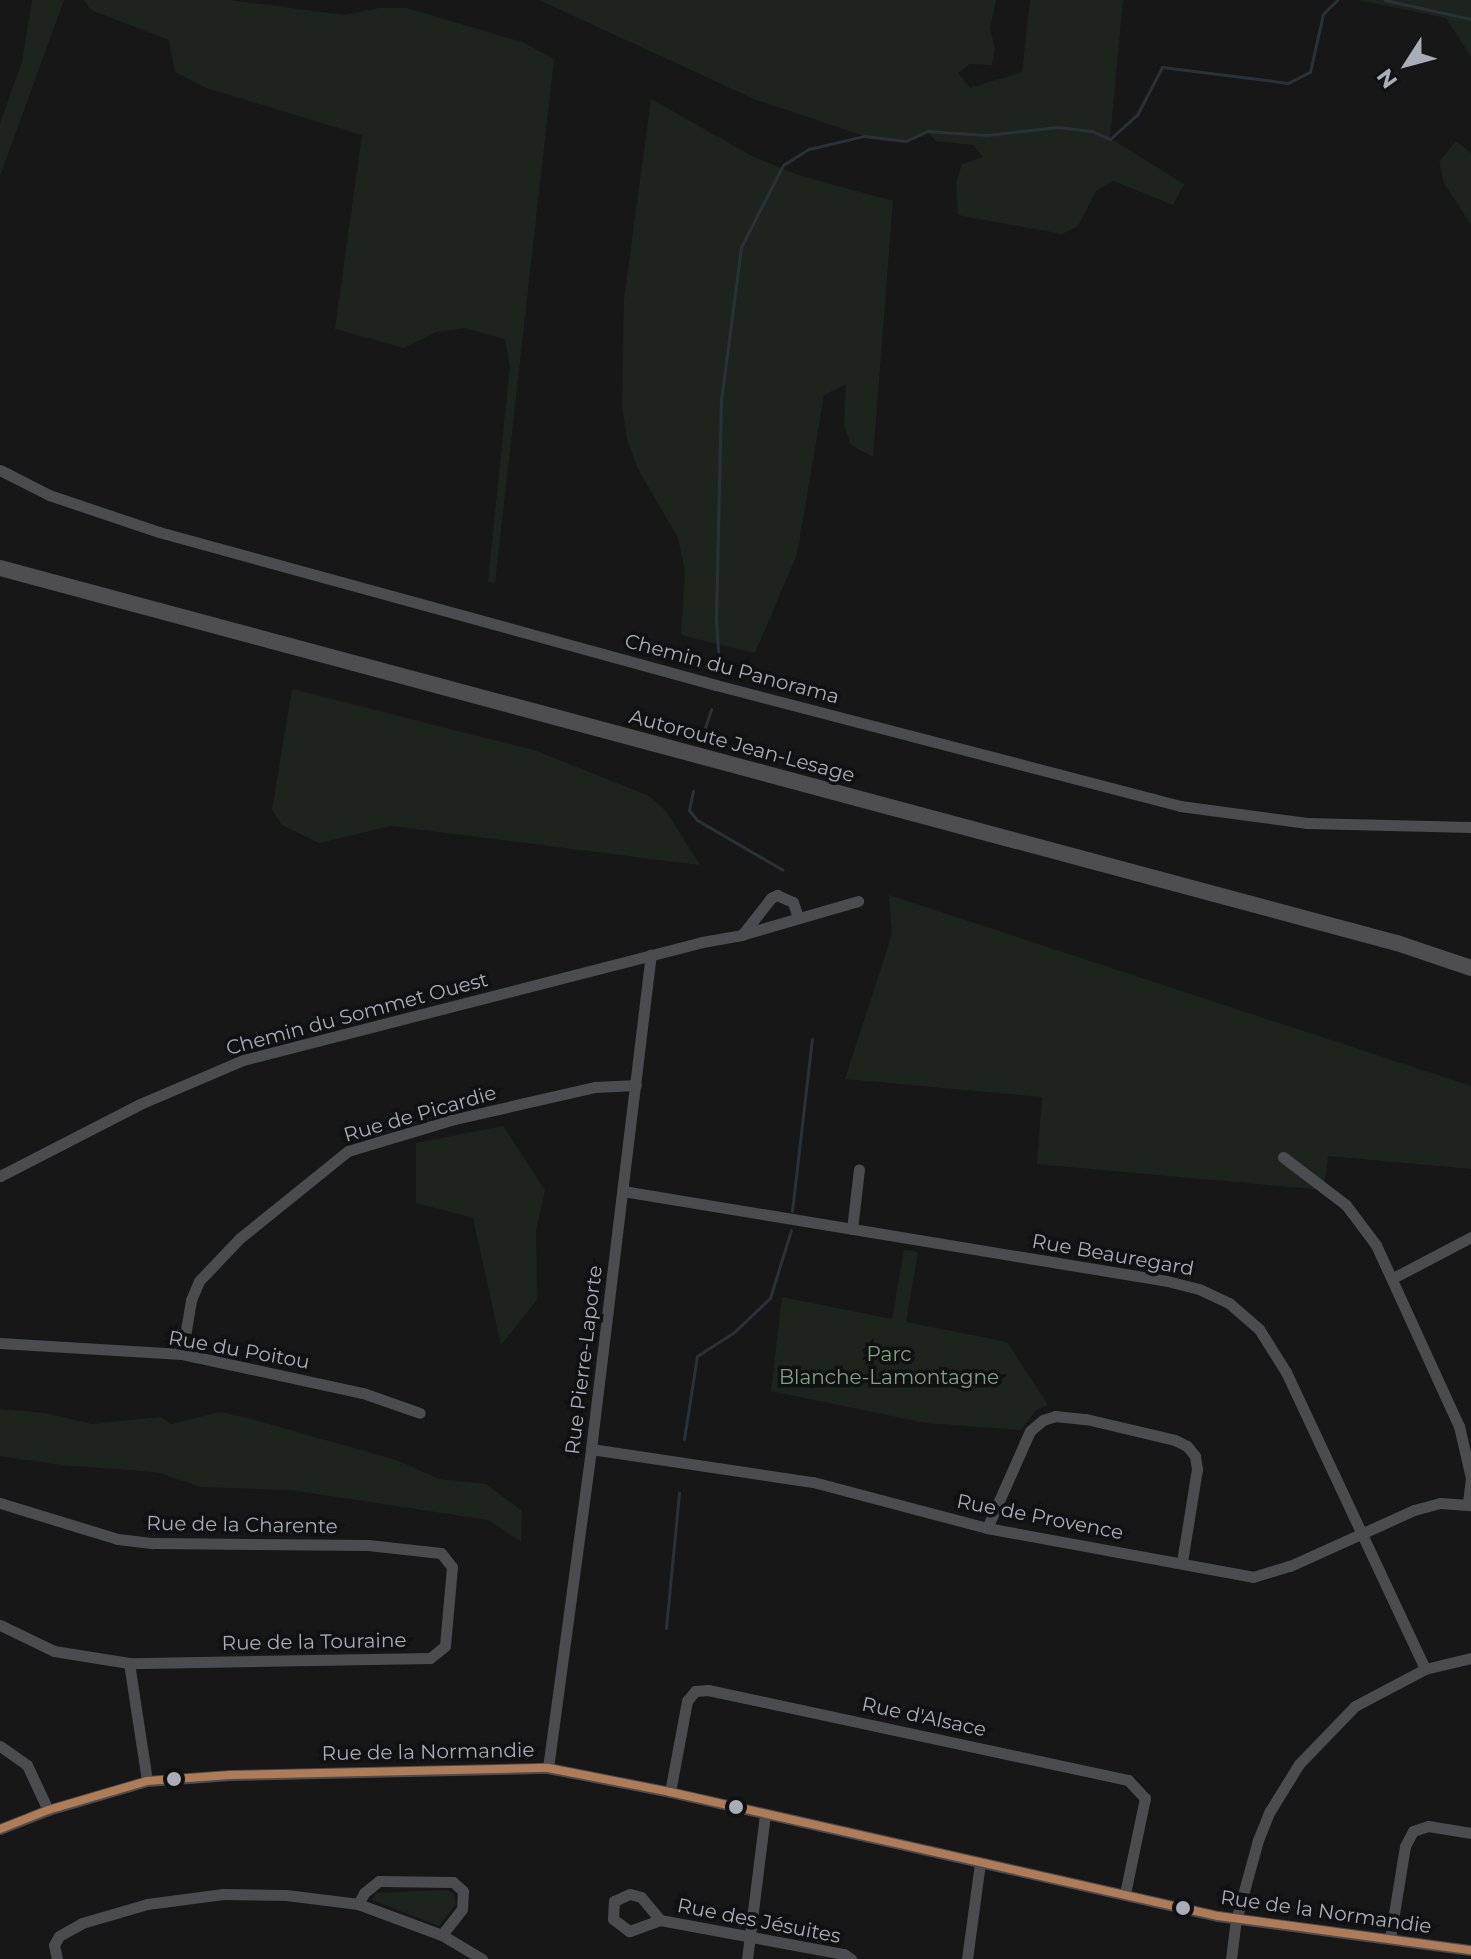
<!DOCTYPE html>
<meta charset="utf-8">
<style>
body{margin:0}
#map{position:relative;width:1471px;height:1959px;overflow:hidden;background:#171717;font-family:Montserrat,sans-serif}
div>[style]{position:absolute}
.green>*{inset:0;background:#1d241e}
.stream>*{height:3px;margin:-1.5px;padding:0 1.5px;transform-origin:1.5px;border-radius:1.5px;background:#2a3239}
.minor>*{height:11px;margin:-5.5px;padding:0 5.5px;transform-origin:5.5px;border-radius:5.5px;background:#4b4c50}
.highway>*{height:16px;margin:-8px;padding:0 8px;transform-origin:8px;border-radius:8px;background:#4e4e51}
.bus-1>*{height:8px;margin:-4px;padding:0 4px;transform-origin:4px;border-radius:4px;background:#b07c57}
.dots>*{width:22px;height:22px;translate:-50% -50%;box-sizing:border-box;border:4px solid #111113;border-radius:50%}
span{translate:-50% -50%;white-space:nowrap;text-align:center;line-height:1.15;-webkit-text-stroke:7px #111113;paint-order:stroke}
.street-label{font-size:20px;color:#a8adb8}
.park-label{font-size:20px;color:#7fa381}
.north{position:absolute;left:1367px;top:24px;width:80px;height:80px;-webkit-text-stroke:6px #111113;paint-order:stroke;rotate:234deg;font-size:22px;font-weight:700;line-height:32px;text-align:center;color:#a8adb8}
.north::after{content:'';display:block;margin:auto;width:28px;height:36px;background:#a8adb8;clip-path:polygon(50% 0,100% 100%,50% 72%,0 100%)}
</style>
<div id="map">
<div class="green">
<i style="clip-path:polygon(32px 0,64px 0,0 176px,0 123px,22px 62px)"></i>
<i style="clip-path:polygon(84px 0,229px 0,345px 15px,379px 8px,406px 8px,522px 42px,554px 59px,495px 583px,488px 582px,510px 366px,505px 339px,465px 328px,436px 332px,404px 348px,335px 329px,362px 135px,206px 88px,175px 72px,169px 40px,91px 10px)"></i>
<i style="clip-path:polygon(539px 0,996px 0,990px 28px,995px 49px,992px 65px,970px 64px,958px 73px,970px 88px,1022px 72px,1030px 0,1123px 0,1110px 138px,1184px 184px,1173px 205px,1113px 181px,1096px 191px,1078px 226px,1062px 234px,958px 215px,956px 183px,962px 164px,983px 157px,973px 145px,936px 141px,927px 132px,906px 141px,864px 136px,754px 99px)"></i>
<i style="clip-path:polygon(1358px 0,1471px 0,1471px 57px,1446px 18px)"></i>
<i style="clip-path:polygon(651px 99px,752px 156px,798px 175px,893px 201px,873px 457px,851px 445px,844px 425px,846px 384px,824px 395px,797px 554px,755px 653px,681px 635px,685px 571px,678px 538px,637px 467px,627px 439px,622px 405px,624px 299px)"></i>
<i style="clip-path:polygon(1456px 141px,1471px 153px,1471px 225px,1444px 183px,1439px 162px)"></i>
<i style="clip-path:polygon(292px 689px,534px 750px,649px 796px,666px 811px,700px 865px,391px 826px,319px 843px,282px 825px,272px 810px)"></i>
<i style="clip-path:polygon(889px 895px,1471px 1086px,1471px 1169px,1328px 1156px,1324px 1190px,1037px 1164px,1042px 1097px,845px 1079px,892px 934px)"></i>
<i style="clip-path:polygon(503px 1126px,545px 1190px,536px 1231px,537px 1300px,501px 1345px,473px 1218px,416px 1203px,416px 1143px)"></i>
<i style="clip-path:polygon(904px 1250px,918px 1252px,906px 1322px,1007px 1342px,1048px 1405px,1036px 1410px,1021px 1430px,926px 1423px,771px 1391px,782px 1297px,892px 1319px)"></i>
<i style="clip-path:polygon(0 1409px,45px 1413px,92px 1424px,160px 1417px,171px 1424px,220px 1412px,248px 1418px,396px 1460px,439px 1479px,486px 1484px,522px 1511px,521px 1542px,488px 1520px,291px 1490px,201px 1487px,156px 1472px,61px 1465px,0 1456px)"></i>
<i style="clip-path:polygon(446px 1890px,453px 1893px,456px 1904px,439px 1926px,372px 1900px,376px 1893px)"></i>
</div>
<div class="stream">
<i style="left:1385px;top:0;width:88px;rotate:12.5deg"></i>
<i style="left:719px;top:668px;width:50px;rotate:-93.4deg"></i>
<i style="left:716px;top:618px;width:217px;rotate:-88.7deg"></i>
<i style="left:721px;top:401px;width:155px;rotate:-82.6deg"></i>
<i style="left:741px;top:247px;width:92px;rotate:-62.9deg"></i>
<i style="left:783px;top:165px;width:31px;rotate:-32deg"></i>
<i style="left:809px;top:149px;width:57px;rotate:-13.3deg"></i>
<i style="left:864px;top:136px;width:42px;rotate:6.8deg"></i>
<i style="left:906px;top:141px;width:23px;rotate:-25deg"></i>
<i style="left:927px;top:131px;width:60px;rotate:3.8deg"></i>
<i style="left:987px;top:135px;width:71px;rotate:-6.4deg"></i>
<i style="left:1058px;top:127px;width:34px;rotate:7deg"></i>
<i style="left:1092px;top:131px;width:20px;rotate:24deg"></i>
<i style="left:1110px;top:139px;width:36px;rotate:-42deg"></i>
<i style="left:1137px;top:115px;width:54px;rotate:-62.5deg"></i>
<i style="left:1162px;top:67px;width:127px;rotate:7.2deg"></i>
<i style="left:1288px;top:83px;width:25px;rotate:-27deg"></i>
<i style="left:1310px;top:72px;width:59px;rotate:-77.4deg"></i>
<i style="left:1323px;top:14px;width:20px;rotate:-45deg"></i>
<i style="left:704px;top:731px;width:23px;rotate:-72deg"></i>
<i style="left:693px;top:791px;width:19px;rotate:102deg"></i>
<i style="left:689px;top:810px;width:13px;rotate:51deg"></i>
<i style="left:697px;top:820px;width:99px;rotate:30.2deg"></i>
<i style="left:792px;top:1211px;width:173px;rotate:-83.4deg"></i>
<i style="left:684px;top:1439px;width:84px;rotate:-81.1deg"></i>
<i style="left:697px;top:1356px;width:43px;rotate:-32.6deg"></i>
<i style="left:733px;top:1333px;width:51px;rotate:-43.4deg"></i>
<i style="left:770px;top:1298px;width:71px;rotate:-72.8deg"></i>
<i style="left:666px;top:1628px;width:136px;rotate:-84.5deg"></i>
</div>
<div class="minor">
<i style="left:0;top:470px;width:55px;rotate:27deg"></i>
<i style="left:49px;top:495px;width:116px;rotate:18.6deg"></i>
<i style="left:159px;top:532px;width:578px;rotate:15.36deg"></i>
<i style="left:716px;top:685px;width:480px;rotate:14.6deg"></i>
<i style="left:1180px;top:806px;width:128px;rotate:7.6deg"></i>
<i style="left:1307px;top:823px;width:164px;rotate:1.4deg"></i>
<i style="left:742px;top:935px;width:47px;rotate:-51.9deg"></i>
<i style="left:771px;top:898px;width:7px;rotate:-27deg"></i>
<i style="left:777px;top:895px;width:17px;rotate:24deg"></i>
<i style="left:793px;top:902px;width:16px;rotate:72deg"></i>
<i style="left:1283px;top:1157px;width:79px;rotate:37.3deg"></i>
<i style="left:1346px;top:1205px;width:50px;rotate:53.1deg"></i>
<i style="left:1376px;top:1245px;width:199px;rotate:65.4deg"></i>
<i style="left:1459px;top:1426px;width:53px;rotate:77deg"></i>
<i style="left:1471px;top:1478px;width:26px;rotate:97deg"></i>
<i style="left:0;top:1176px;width:157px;rotate:-27.2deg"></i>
<i style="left:140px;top:1104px;width:112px;rotate:-23.1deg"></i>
<i style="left:243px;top:1060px;width:474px;rotate:-14.4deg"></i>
<i style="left:702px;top:942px;width:40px;rotate:-10deg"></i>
<i style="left:741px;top:935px;width:122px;rotate:-16.2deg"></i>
<i style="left:623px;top:1191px;width:551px;rotate:9.39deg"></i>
<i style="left:1167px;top:1281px;width:33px;rotate:14deg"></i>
<i style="left:1199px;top:1289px;width:33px;rotate:25deg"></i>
<i style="left:1229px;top:1303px;width:40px;rotate:41deg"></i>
<i style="left:1259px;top:1329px;width:51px;rotate:57.9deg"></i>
<i style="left:1286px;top:1372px;width:328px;rotate:64.9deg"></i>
<i style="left:852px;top:1229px;width:60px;rotate:-83.3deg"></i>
<i style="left:1393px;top:1278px;width:88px;rotate:-27.7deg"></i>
<i style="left:0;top:1343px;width:182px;rotate:3.5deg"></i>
<i style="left:182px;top:1354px;width:185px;rotate:12.2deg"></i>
<i style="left:363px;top:1393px;width:60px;rotate:19.3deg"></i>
<i style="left:182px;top:1354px;width:55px;rotate:-80.5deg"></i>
<i style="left:191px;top:1300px;width:21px;rotate:-67deg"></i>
<i style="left:199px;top:1281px;width:59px;rotate:-46.4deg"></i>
<i style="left:240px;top:1238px;width:139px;rotate:-38.9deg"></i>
<i style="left:348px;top:1151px;width:112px;rotate:-16.7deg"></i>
<i style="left:455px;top:1119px;width:144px;rotate:-12.9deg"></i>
<i style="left:595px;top:1087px;width:41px;rotate:-2.8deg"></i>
<i style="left:591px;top:1449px;width:224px;rotate:8.5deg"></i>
<i style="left:813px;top:1482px;width:180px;rotate:14.8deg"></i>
<i style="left:987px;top:1528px;width:270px;rotate:10.4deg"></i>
<i style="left:1253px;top:1577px;width:39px;rotate:-17deg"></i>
<i style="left:1290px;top:1566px;width:136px;rotate:-24.3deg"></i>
<i style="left:1414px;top:1510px;width:27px;rotate:-15deg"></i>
<i style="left:1440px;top:1503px;width:31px;rotate:4deg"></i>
<i style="left:0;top:1503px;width:123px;rotate:17deg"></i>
<i style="left:118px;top:1539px;width:35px;rotate:7deg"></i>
<i style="left:153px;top:1543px;width:215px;rotate:0.5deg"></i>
<i style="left:368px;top:1545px;width:73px;rotate:6.3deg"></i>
<i style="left:441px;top:1553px;width:18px;rotate:52deg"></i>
<i style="left:452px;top:1567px;width:79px;rotate:95.1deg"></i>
<i style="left:445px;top:1646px;width:19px;rotate:141deg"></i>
<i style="left:430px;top:1658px;width:301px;rotate:179deg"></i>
<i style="left:129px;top:1663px;width:76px;rotate:-170.9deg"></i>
<i style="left:54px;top:1651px;width:60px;rotate:-154.3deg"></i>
<i style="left:987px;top:1528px;width:106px;rotate:-66.1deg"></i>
<i style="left:1030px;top:1431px;width:17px;rotate:-40deg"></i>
<i style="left:1043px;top:1420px;width:13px;rotate:-18deg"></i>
<i style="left:1055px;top:1416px;width:31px;rotate:6deg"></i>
<i style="left:1086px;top:1419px;width:91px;rotate:13.3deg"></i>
<i style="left:1175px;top:1440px;width:13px;rotate:27deg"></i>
<i style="left:1187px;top:1446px;width:13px;rotate:51deg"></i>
<i style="left:1195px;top:1456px;width:13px;rotate:81deg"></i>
<i style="left:1197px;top:1469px;width:94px;rotate:99.2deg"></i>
<i style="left:129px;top:1663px;width:119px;rotate:81.3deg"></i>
<i style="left:0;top:1746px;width:33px;rotate:35deg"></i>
<i style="left:27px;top:1765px;width:50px;rotate:65deg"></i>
<i style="left:548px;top:1768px;width:322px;rotate:-82.3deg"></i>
<i style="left:591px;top:1449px;width:498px;rotate:-83.1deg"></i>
<i style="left:670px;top:1792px;width:93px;rotate:-79.4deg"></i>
<i style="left:687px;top:1701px;width:13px;rotate:-51deg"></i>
<i style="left:695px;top:1691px;width:13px;rotate:-4deg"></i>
<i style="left:708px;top:1690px;width:430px;rotate:12.1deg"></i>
<i style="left:1128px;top:1780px;width:25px;rotate:47deg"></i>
<i style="left:1145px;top:1798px;width:98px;rotate:101.8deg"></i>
<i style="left:0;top:1829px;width:52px;rotate:-21.6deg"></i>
<i style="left:48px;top:1810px;width:103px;rotate:-16.3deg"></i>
<i style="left:147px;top:1781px;width:83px;rotate:-4.1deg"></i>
<i style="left:230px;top:1775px;width:318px;rotate:-1.3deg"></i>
<i style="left:548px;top:1768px;width:124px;rotate:11.1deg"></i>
<i style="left:670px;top:1792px;width:562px;rotate:12.75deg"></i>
<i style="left:1218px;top:1916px;width:255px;rotate:7.7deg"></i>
<i style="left:358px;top:1904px;width:13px;rotate:-61deg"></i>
<i style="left:364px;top:1893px;width:19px;rotate:-39deg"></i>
<i style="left:379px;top:1881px;width:74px;rotate:0.8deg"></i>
<i style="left:453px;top:1882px;width:13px;rotate:42deg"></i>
<i style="left:463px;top:1891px;width:18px;rotate:93deg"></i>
<i style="left:462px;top:1909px;width:33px;rotate:128deg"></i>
<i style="left:660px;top:1920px;width:33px;rotate:160deg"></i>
<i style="left:629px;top:1931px;width:20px;rotate:-143deg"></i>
<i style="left:613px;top:1919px;width:18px;rotate:-87deg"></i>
<i style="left:614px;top:1901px;width:17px;rotate:-24deg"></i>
<i style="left:630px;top:1894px;width:11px;rotate:15deg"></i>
<i style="left:641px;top:1897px;width:30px;rotate:50deg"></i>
<i style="left:660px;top:1920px;width:187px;rotate:10.5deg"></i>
<i style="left:844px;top:1954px;width:9px;rotate:36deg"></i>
<i style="left:1390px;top:1938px;width:93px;rotate:-80.7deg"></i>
<i style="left:1405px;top:1846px;width:17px;rotate:-62deg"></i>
<i style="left:1413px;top:1831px;width:16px;rotate:-18deg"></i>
<i style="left:1428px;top:1826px;width:44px;rotate:9.2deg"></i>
<i style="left:57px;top:1959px;width:14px;rotate:-102deg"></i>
<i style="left:54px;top:1945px;width:10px;rotate:-61deg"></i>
<i style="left:59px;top:1936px;width:26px;rotate:-29deg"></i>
<i style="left:82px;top:1923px;width:68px;rotate:-16.3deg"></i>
<i style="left:147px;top:1904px;width:77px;rotate:-7.5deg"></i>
<i style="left:223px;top:1894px;width:63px;rotate:0.9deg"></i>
<i style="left:286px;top:1895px;width:73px;rotate:7.1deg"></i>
<i style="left:358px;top:1904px;width:90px;rotate:20.3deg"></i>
<i style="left:442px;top:1935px;width:47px;rotate:31deg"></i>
<i style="left:747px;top:1959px;width:145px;rotate:-82.9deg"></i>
<i style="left:967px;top:1959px;width:97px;rotate:-82.3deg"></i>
<i style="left:1231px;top:1959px;width:39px;rotate:-83deg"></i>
<i style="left:1236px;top:1920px;width:83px;rotate:-74.6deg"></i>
<i style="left:1258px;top:1840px;width:31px;rotate:-68deg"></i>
<i style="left:1270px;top:1811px;width:55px;rotate:-58.3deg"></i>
<i style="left:1299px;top:1764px;width:81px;rotate:-46deg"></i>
<i style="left:1355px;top:1706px;width:79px;rotate:-27.9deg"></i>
<i style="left:1425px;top:1669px;width:47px;rotate:-13.4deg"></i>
</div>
<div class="highway">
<i style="left:0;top:568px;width:1446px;rotate:15.03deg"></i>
<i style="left:1397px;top:943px;width:78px;rotate:18.7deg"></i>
</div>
<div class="bus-1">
<i style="left:0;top:1829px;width:52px;rotate:-21.6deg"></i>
<i style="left:48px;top:1810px;width:103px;rotate:-16.3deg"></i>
<i style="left:147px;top:1781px;width:83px;rotate:-4.1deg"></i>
<i style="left:230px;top:1775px;width:318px;rotate:-1.3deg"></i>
<i style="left:548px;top:1768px;width:124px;rotate:11.1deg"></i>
<i style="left:670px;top:1792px;width:562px;rotate:12.75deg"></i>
<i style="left:1218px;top:1916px;width:255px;rotate:7.7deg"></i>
</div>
<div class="dots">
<i style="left:174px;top:1779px;background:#a8adb8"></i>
<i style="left:736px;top:1807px;background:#a8adb8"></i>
<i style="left:1183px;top:1908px;background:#a8adb8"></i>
</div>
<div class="street-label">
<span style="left:732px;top:669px;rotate:15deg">Chemin du Panorama</span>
<span style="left:742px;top:746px;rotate:15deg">Autoroute Jean-Lesage</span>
<span style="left:357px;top:1014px;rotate:-15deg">Chemin du Sommet Ouest</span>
<span style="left:420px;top:1114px;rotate:-16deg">Rue de Picardie</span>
<span style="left:1113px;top:1255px;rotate:10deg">Rue Beauregard</span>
<span style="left:239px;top:1350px;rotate:10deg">Rue du Poitou</span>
<span style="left:584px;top:1360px;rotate:-83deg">Rue Pierre-Laporte</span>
<span style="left:1040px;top:1517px;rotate:11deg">Rue de Provence</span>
<span style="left:242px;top:1525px;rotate:1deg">Rue de la Charente</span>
<span style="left:314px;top:1642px;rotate:-1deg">Rue de la Touraine</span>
<span style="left:924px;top:1717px;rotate:12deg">Rue d'Alsace</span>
<span style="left:428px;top:1752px;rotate:-1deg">Rue de la Normandie</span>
<span style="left:1326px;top:1912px;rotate:8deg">Rue de la Normandie</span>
<span style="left:759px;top:1921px;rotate:11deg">Rue des Jésuites</span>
</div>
<div class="park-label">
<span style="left:889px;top:1366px">Parc<br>Blanche-Lamontagne</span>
</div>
<div class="north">N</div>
</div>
